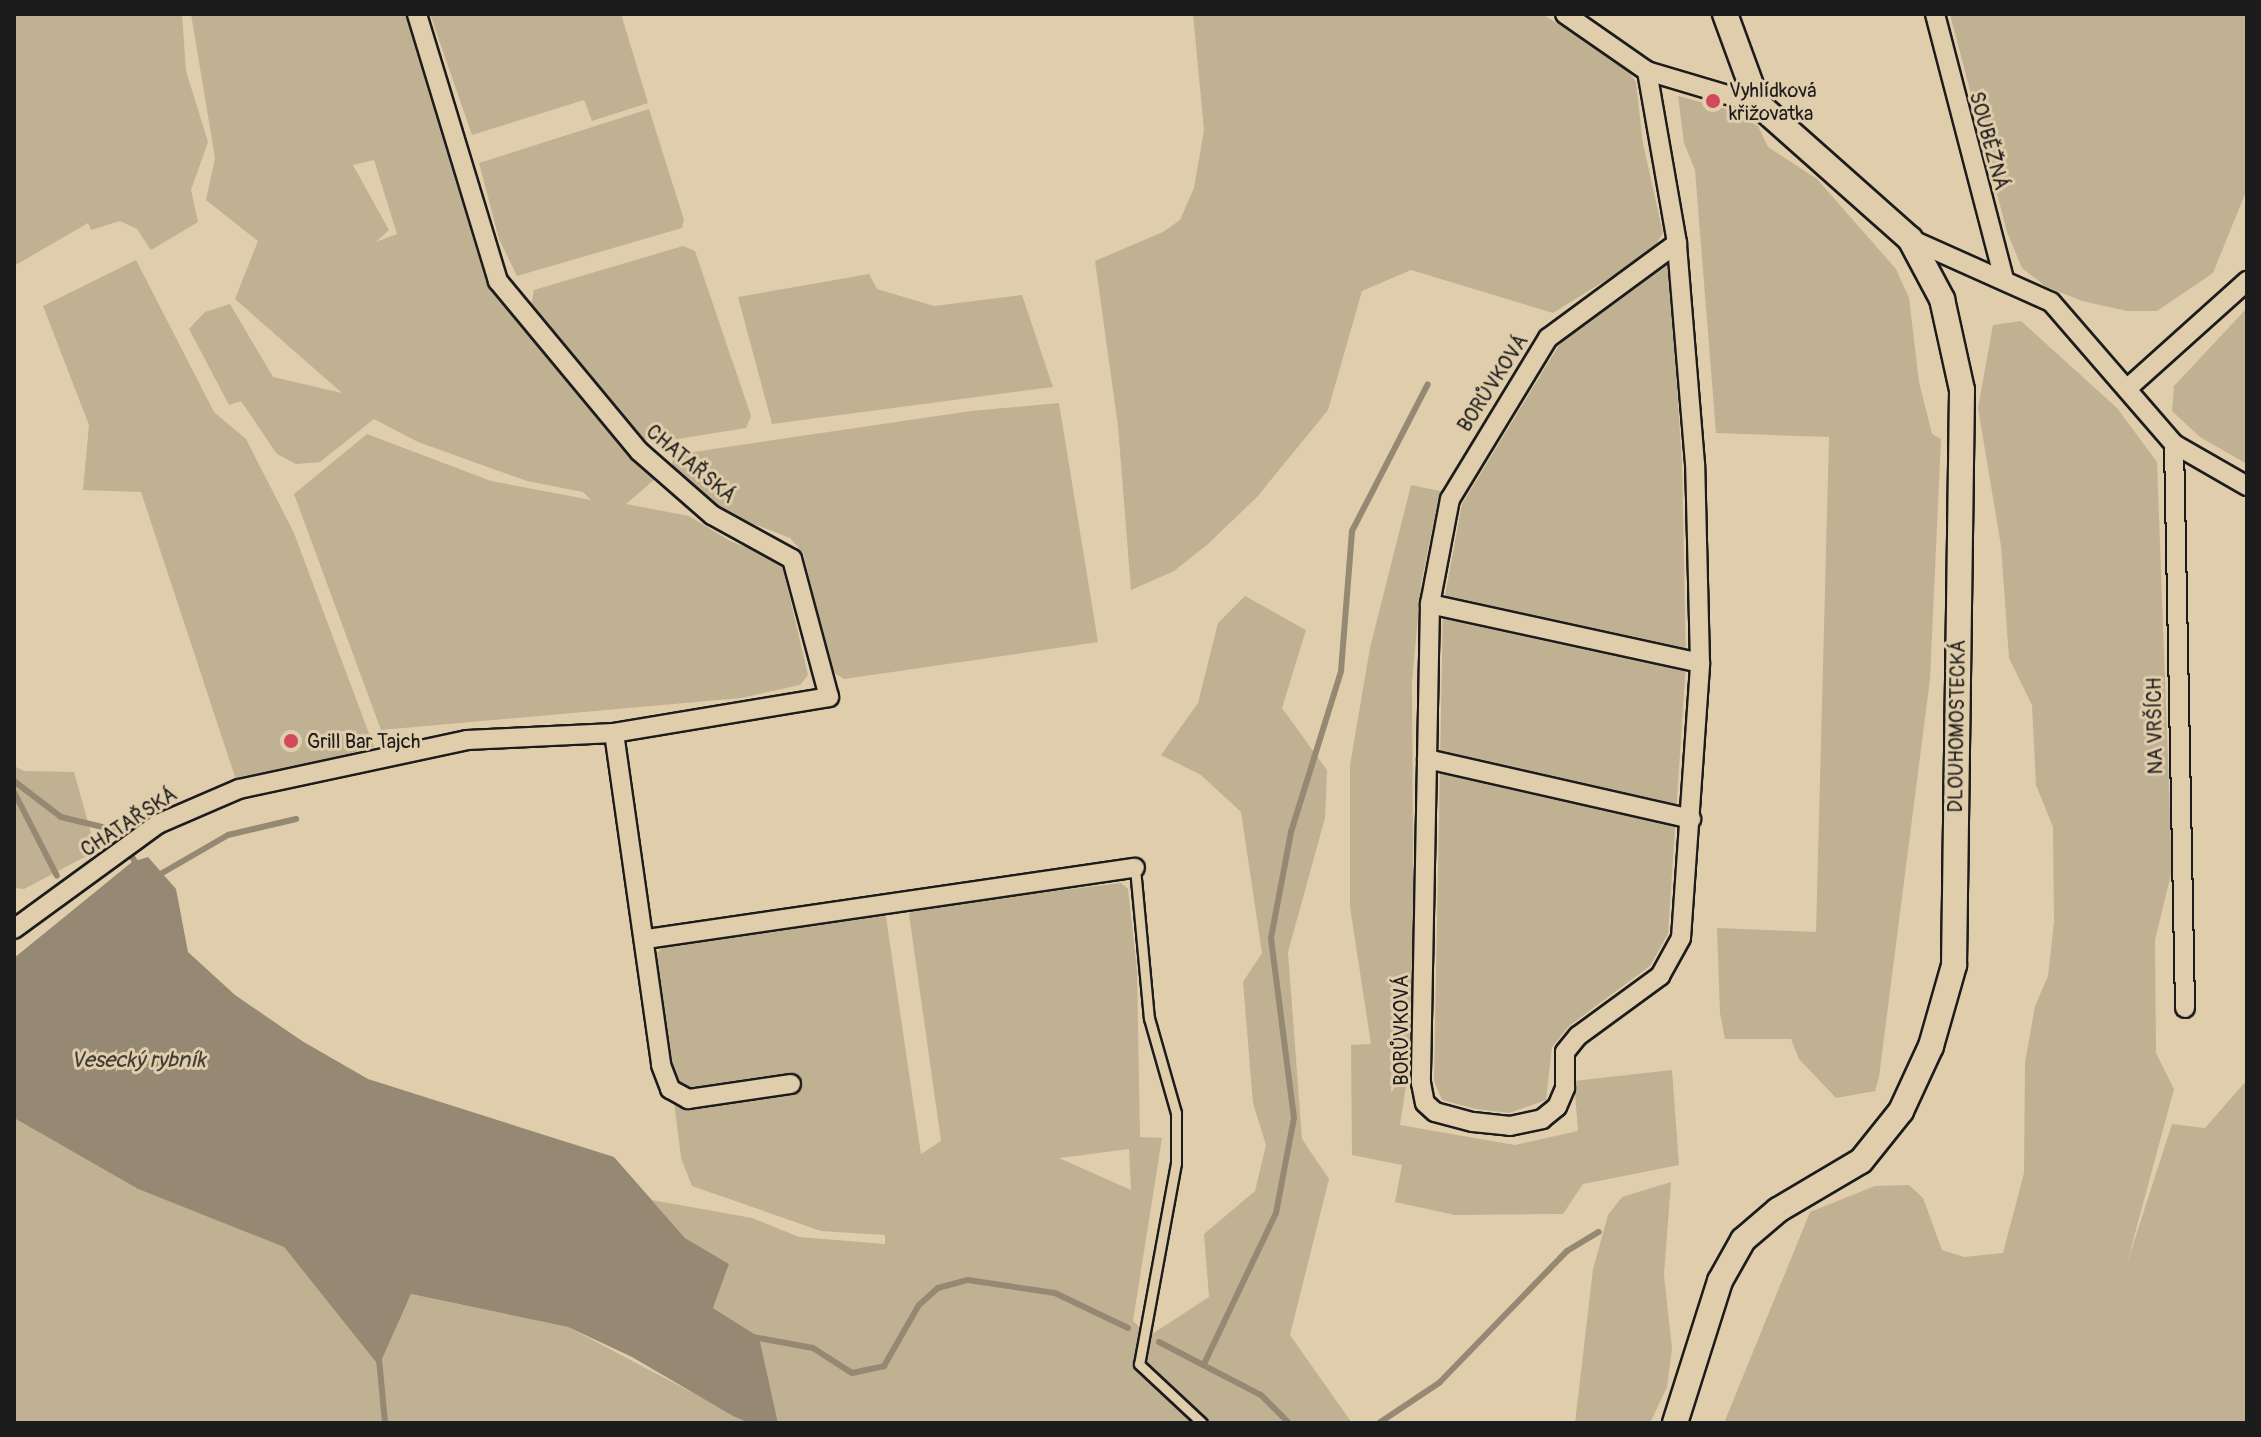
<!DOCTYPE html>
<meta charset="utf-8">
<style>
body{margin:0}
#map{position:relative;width:2261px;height:1437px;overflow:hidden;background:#e0cdab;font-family:Pangolin,sans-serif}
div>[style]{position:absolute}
.green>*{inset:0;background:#c0b193}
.water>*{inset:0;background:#958974}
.stream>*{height:6px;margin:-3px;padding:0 3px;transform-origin:3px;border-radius:3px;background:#958974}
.roads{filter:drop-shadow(2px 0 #1c1c1c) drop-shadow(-2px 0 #1c1c1c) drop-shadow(0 2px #1c1c1c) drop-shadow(0 -2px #1c1c1c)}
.lane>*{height:9px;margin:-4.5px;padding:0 4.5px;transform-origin:4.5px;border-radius:4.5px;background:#e0cdab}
.street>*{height:18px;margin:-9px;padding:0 9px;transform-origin:9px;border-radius:9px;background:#e0cdab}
.secondary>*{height:24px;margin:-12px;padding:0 12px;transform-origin:12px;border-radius:12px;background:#e0cdab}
.dots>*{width:22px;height:22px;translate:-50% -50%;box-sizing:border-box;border:4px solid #e0cdab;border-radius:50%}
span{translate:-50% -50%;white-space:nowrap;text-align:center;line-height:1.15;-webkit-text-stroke:6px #e0cdab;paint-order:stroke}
.poi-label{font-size:20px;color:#1c1c1c}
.left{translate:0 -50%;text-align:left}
.street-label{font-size:20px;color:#1c1c1c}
.water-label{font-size:22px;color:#403d36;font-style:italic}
.frame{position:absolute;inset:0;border:16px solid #1c1c1c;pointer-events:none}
</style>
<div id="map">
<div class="green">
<i style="clip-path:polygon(14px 14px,182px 14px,186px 71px,208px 142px,191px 190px,198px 222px,151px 250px,137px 229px,120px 221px,91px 230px,88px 223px,14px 266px)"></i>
<i style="clip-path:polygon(evenodd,191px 14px,407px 14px,482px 267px,523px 325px,655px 479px,626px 504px,689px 516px,730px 541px,772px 557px,783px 569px,808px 675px,800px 685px,741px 698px,381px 730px,294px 494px,367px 434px,491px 481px,591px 500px,583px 492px,527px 481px,418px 442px,374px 419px,320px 462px,296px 464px,277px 454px,241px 401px,229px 405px,189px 329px,205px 312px,230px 304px,273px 377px,342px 393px,235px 299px,258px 241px,206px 200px,215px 158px,191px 14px,374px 160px,397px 234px,376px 242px,389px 230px,353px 165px,374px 160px)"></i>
<i style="clip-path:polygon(430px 14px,621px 14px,648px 103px,592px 121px,584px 100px,472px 135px)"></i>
<i style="clip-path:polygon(1193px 14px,1542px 14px,1624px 65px,1636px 82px,1643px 144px,1663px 233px,1651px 252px,1553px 313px,1411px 270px,1362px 291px,1328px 410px,1257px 497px,1208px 544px,1174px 571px,1131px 590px,1118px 426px,1095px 261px,1163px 232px,1180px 220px,1194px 188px,1204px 130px)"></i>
<i style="clip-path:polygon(1950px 14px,2247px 14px,2247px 189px,2213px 273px,2157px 311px,2127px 311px,2082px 301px,2045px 286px,2022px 268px,2007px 232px)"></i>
<i style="clip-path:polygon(1678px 96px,1726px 109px,1758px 126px,1768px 147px,1817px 179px,1896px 269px,1909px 298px,1919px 382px,1932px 434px,1941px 439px,1930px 679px,1879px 1077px,1875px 1091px,1836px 1098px,1799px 1059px,1791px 1039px,1725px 1039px,1720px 1013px,1717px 928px,1816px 932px,1829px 437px,1716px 433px,1695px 170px,1684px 143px)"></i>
<i style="clip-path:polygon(649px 109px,684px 220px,682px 228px,517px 276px,499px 239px,479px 163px)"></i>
<i style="clip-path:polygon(683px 246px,695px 251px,751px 416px,746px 428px,659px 442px,644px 439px,596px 391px,531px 307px,534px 290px)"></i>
<i style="clip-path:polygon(136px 260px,214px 412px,246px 439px,294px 533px,374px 747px,237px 783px,141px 492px,83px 490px,89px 425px,43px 306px)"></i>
<i style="clip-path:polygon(1669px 263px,1682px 464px,1686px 663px,1668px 934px,1650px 966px,1569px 1026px,1552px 1047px,1546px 1100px,1509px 1113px,1476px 1109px,1442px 1100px,1434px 1081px,1443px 606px,1462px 504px,1559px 345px,1577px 326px)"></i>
<i style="clip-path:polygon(869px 274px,877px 289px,934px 306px,1022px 295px,1053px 387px,772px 424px,738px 297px)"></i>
<i style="clip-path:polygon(2247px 308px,2247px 464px,2200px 437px,2172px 411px,2174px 386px)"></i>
<i style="clip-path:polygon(2021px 321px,2117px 408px,2157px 462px,2172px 870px,2155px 940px,2156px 1053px,2174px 1089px,2127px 1263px,2172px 1124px,2205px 1128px,2247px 1080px,2247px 1423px,1724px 1423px,1810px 1212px,1875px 1186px,1909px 1185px,1923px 1198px,1942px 1250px,1964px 1257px,2003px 1253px,2024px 1173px,2025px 1063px,2035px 1006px,2048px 976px,2054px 922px,2053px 827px,2036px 785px,2032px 705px,2009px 658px,2001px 546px,1978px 408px,1993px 325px)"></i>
<i style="clip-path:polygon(1059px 403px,1098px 642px,844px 679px,832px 671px,803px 553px,790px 538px,718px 510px,672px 467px,673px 455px,971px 411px)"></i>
<i style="clip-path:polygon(1411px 485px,1440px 491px,1421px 584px,1412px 682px,1414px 1033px,1400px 1125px,1515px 1145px,1578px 1131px,1574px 1081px,1672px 1070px,1679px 1165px,1583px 1184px,1563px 1214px,1455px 1215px,1395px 1202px,1402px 1165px,1352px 1155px,1351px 1045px,1371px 1044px,1350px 907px,1350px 765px,1370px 648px)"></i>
<i style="clip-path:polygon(evenodd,1245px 596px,1306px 630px,1282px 708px,1327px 770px,1325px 818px,1288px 952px,1302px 1139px,1329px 1179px,1290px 1335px,1352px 1423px,778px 1423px,759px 1337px,713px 1308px,729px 1264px,685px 1238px,652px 1200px,752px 1218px,799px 1237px,885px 1244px,885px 1235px,821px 1231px,692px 1186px,681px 1158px,656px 955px,664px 945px,875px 912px,886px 917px,921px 1154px,941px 1141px,909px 914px,914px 908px,1121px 883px,1128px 889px,1137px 970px,1140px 1137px,1162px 1138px,1133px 1321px,1149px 1336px,1209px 1297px,1204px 1234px,1255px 1191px,1266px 1145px,1253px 1103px,1243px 982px,1262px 953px,1241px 812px,1201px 775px,1161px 755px,1198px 703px,1218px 623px,1245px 596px,1129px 1149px,1131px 1190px,1059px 1158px,1060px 1158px,1129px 1149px)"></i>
<i style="clip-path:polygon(14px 766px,24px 771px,74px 772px,96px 851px,24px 889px,14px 888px)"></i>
<i style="clip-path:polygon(14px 1118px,138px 1189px,284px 1247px,379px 1366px,411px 1294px,568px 1327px,750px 1423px,14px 1423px)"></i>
<i style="clip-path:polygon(1671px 1182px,1664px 1275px,1672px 1348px,1667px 1387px,1651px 1421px,1575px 1423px,1593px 1269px,1608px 1215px,1622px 1197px)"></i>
</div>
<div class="water">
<i style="clip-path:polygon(148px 857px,176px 889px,188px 952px,235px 995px,302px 1041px,368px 1079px,614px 1157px,685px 1238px,729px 1264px,713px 1308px,759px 1337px,778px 1423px,750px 1423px,733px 1416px,632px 1357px,568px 1327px,411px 1294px,379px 1366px,284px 1247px,138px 1189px,14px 1118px,14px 958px,132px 862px)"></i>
</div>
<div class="stream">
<i style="left:14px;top:781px;width:59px;rotate:37.5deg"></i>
<i style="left:61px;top:817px;width:56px;rotate:13.5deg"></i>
<i style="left:115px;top:830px;width:41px;rotate:57.8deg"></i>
<i style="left:14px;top:792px;width:94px;rotate:62.9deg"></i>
<i style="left:157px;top:876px;width:82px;rotate:-30deg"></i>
<i style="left:228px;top:835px;width:70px;rotate:-13.2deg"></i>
<i style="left:753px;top:1337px;width:61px;rotate:10.4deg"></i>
<i style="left:813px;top:1348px;width:46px;rotate:32.7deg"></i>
<i style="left:852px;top:1373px;width:33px;rotate:-12deg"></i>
<i style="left:884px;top:1366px;width:70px;rotate:-60.2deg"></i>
<i style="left:919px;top:1305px;width:25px;rotate:-42deg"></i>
<i style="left:938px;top:1288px;width:31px;rotate:-15deg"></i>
<i style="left:968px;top:1280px;width:88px;rotate:8.5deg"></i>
<i style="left:1055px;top:1293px;width:81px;rotate:25.6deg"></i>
<i style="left:1159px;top:1342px;width:115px;rotate:27.5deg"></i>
<i style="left:1261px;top:1395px;width:40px;rotate:45deg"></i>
<i style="left:379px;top:1359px;width:64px;rotate:84.6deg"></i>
<i style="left:1204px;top:1364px;width:167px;rotate:-64.5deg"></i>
<i style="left:1276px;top:1213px;width:97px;rotate:-79.3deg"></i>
<i style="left:1294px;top:1118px;width:181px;rotate:-97.3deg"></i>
<i style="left:1271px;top:938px;width:108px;rotate:-79.3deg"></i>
<i style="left:1291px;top:832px;width:169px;rotate:-72.7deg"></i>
<i style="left:1341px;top:671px;width:140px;rotate:-85.5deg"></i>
<i style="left:1352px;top:531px;width:165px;rotate:-62.7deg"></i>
<i style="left:1379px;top:1423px;width:72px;rotate:-33.7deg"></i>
<i style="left:1439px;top:1383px;width:184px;rotate:-45.9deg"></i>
<i style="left:1567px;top:1251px;width:37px;rotate:-31deg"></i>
</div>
<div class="roads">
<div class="lane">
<i style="left:1135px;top:868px;width:151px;rotate:84.7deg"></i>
<i style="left:1149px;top:1018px;width:99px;rotate:74.1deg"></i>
<i style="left:1176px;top:1113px;width:50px;rotate:90deg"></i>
<i style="left:1176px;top:1163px;width:204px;rotate:100.4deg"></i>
<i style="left:1139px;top:1364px;width:86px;rotate:43.1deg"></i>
</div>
<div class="street">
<i style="left:1565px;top:14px;width:100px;rotate:34.8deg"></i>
<i style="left:1647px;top:71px;width:116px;rotate:16.6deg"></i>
<i style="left:1935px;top:14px;width:273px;rotate:75.4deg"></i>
<i style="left:1647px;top:71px;width:175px;rotate:80.1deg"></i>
<i style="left:1677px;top:243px;width:160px;rotate:143.6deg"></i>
<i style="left:1548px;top:338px;width:188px;rotate:121.3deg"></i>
<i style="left:1450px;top:499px;width:107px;rotate:100.8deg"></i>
<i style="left:1430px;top:604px;width:479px;rotate:91.1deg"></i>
<i style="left:1421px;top:1083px;width:20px;rotate:79deg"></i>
<i style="left:1425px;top:1103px;width:13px;rotate:42deg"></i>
<i style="left:1435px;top:1112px;width:39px;rotate:15deg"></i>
<i style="left:1473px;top:1122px;width:37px;rotate:6deg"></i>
<i style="left:1510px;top:1126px;width:33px;rotate:-12deg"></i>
<i style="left:1542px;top:1119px;width:19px;rotate:-39deg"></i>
<i style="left:1557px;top:1107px;width:21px;rotate:-67deg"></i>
<i style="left:1565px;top:1088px;width:36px;rotate:-90deg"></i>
<i style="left:1565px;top:1052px;width:21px;rotate:-51deg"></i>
<i style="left:1578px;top:1036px;width:102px;rotate:-36.2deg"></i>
<i style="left:1660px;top:976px;width:43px;rotate:-61.1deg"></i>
<i style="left:1681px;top:938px;width:276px;rotate:-86deg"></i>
<i style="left:1700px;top:663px;width:199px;rotate:-91.4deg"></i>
<i style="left:1695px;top:464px;width:222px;rotate:-94.7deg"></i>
<i style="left:1910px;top:239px;width:154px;rotate:24.1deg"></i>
<i style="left:2051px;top:302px;width:188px;rotate:49.1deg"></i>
<i style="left:2174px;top:444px;width:84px;rotate:29.9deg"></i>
<i style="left:2129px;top:387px;width:159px;rotate:-41.9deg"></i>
<i style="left:2174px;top:444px;width:564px;rotate:88.88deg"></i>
<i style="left:1430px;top:604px;width:276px;rotate:12.3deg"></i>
<i style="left:614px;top:733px;width:335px;rotate:81.9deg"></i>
<i style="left:661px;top:1065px;width:26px;rotate:69deg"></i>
<i style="left:670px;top:1089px;width:21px;rotate:29deg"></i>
<i style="left:688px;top:1099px;width:104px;rotate:-8.3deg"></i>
<i style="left:1427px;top:759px;width:271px;rotate:12.8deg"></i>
<i style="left:14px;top:929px;width:178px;rotate:-36.1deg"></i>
<i style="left:158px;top:824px;width:88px;rotate:-23.4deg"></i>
<i style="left:239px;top:789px;width:233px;rotate:-12.1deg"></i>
<i style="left:467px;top:740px;width:147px;rotate:-2.7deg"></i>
<i style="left:614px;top:733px;width:218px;rotate:-9.5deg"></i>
<i style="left:829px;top:697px;width:143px;rotate:-105deg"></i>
<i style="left:792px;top:559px;width:91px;rotate:-151.2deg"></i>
<i style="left:712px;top:515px;width:97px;rotate:-138.8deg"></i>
<i style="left:639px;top:451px;width:221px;rotate:-129.7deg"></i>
<i style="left:498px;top:281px;width:279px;rotate:-106.9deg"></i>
<i style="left:646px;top:939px;width:494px;rotate:-8.3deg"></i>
</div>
<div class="secondary">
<i style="left:1675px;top:1423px;width:149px;rotate:-72.4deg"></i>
<i style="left:1720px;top:1281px;width:47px;rotate:-60.7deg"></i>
<i style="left:1743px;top:1240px;width:46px;rotate:-40.6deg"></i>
<i style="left:1778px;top:1210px;width:96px;rotate:-30.6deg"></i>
<i style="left:1861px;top:1161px;width:64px;rotate:-51.3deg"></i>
<i style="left:1901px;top:1111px;width:72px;rotate:-65.2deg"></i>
<i style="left:1931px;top:1046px;width:84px;rotate:-74.1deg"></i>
<i style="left:1954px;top:965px;width:575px;rotate:-89.2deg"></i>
<i style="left:1962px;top:390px;width:93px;rotate:-102.4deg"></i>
<i style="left:1942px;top:299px;width:68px;rotate:-118.1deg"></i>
<i style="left:1910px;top:239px;width:203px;rotate:-138.4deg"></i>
<i style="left:1758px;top:104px;width:96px;rotate:-110.1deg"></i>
</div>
</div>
<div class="dots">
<i style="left:1713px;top:101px;background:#d1495b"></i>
<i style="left:291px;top:741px;background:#d1495b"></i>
</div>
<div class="poi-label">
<span class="left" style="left:1729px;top:102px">Vyhlídková<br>křižovatka</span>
<span class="left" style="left:307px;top:741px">Grill Bar Tajch</span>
</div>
<div class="street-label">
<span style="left:1989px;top:141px;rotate:75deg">SOUBĚŽNÁ</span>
<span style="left:1493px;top:383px;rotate:-57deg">BORŮVKOVÁ</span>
<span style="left:691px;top:464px;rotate:40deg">CHATAŘSKÁ</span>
<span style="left:1957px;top:726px;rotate:-89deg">DLOUHOMOSTECKÁ</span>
<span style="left:2155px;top:726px;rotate:-91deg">NA VRŠÍCH</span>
<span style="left:129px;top:822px;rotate:-33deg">CHATAŘSKÁ</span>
<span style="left:1401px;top:1030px;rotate:-90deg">BORŮVKOVÁ</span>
</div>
<div class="water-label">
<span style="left:138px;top:1061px">Vesecký rybník</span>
</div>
<div class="frame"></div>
</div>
